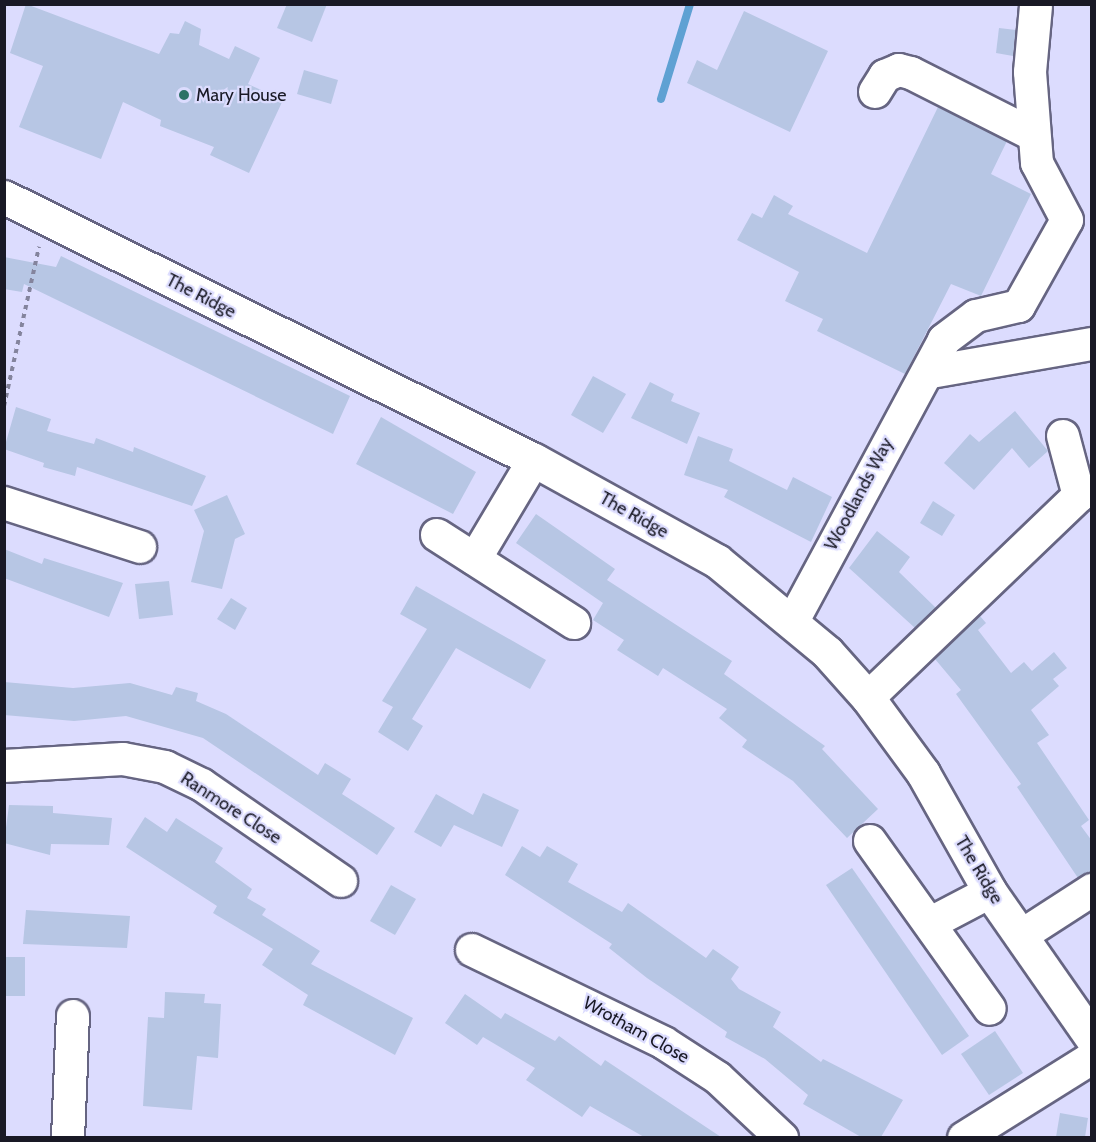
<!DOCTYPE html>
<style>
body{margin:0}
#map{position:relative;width:1096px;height:1142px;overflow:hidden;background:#dcdcfe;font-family:Cabin,sans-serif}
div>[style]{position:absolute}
.stream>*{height:8px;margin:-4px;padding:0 4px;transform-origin:4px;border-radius:4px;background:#5fa1d3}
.building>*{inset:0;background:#b7c6e4}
.path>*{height:4px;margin-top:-2px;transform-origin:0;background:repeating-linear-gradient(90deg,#84849d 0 4.5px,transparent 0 9px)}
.roads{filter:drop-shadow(2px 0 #666582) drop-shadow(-2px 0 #666582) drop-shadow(0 2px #666582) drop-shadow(0 -2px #666582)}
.minor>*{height:32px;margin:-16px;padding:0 16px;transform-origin:16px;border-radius:16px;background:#fff}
.major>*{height:33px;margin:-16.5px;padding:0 16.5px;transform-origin:16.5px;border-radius:16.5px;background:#fff}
.dots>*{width:16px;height:16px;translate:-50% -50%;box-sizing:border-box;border:3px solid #dcdcfe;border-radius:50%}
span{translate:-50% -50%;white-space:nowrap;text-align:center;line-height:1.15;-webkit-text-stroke:4.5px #dcdcfe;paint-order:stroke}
.poi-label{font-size:18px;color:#191925}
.left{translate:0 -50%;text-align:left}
.street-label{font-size:18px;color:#191925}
.frame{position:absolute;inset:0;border:6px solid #191925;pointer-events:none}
</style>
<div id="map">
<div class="stream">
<i style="left:661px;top:99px;width:99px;rotate:-73deg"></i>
</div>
<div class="building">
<i style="clip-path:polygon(26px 4px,159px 54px,170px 33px,179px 34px,185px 21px,201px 29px,199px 45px,229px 59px,235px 46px,260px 58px,248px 84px,283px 100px,249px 173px,210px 155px,214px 147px,160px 126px,161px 120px,123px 102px,101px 159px,19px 127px,43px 66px,10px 53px)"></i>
<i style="clip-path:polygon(287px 4px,327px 4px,312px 42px,277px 28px)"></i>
<i style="clip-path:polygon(744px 11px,828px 51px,790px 132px,687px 83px,697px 60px,717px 70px)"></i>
<i style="clip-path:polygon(999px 28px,1016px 30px,1013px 56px,996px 53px)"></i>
<i style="clip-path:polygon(304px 70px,338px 80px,331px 104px,297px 94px)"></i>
<i style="clip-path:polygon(938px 107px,1007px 141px,991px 174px,1031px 194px,981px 296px,951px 284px,905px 374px,817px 331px,823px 319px,785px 301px,799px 272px,737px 240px,752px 213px,762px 218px,774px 195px,793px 206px,788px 214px,867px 253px)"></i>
<i style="clip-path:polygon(61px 256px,350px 396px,333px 434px,24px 284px,22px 292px,4px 289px,4px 257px,56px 267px)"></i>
<i style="clip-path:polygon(593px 376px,626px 394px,603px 433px,571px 415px)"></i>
<i style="clip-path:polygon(650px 382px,674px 394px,671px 401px,700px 413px,687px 444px,631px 418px)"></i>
<i style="clip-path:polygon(16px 407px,51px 419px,47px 431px,94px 444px,96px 438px,133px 452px,134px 447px,206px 476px,192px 506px,77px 467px,75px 476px,43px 467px,44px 463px,4px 449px)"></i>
<i style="clip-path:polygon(1015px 411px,1048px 451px,1029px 468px,1012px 448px,974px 490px,944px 463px,970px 434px,979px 442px)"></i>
<i style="clip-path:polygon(381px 417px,476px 472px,453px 514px,356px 464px)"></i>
<i style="clip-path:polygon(698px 436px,733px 449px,729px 461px,787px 490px,793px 477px,832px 497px,811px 542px,724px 497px,728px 490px,684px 475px)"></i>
<i style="clip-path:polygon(227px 495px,245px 534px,235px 539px,222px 589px,191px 582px,204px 531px,194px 510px)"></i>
<i style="clip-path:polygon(933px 501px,955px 515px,942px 536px,920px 523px)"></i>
<i style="clip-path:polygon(536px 514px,615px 569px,607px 580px,732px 661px,724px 674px,825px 746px,822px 749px,878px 809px,847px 838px,793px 781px,742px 747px,747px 740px,719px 718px,727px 709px,663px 668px,658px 676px,617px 650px,624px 640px,593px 620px,603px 603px,516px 543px)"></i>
<i style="clip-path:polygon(877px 531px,910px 557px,899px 572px,936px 608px,915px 628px,849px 568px)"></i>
<i style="clip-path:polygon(4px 549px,42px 564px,44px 558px,123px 583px,109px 617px,4px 578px)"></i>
<i style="clip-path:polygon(169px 581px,173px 615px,139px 619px,135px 584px)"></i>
<i style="clip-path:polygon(416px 586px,546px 660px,530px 689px,456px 648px,412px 719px,423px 726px,408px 751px,378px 732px,393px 707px,382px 701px,427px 629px,400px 614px)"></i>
<i style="clip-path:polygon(231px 598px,247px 608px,235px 630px,217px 619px)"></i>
<i style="clip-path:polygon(980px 616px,986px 623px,978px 630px,1011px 673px,1024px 662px,1032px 671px,1054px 652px,1067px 668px,1053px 679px,1059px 686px,1031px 710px,1049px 735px,1037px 743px,1089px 820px,1081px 826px,1092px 841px,1092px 872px,1078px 878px,1017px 787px,1021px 784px,956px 694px,961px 690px,935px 659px)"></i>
<i style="clip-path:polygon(4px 682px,73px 688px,130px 683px,172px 695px,176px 687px,198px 693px,196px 701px,226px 714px,318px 775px,325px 763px,351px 779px,342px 794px,395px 828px,377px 855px,203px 738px,126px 716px,74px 721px,4px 715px)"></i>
<i style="clip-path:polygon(483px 793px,519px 810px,502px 847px,454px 825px,441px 847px,414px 832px,436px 794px,473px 815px)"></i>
<i style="clip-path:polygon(9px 805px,53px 806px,53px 813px,112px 818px,109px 845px,51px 844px,50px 855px,4px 843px)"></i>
<i style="clip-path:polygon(145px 817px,167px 832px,176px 818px,223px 848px,215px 862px,252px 889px,247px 898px,266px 909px,262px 915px,320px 951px,311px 964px,413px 1018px,395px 1055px,303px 1005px,308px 995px,262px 965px,273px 949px,213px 913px,217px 906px,126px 847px)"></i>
<i style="clip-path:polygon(522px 846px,540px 857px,547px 846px,578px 864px,568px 882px,622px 912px,628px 903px,706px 958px,713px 949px,739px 967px,731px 979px,739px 989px,781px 1012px,773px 1027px,821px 1062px,823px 1059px,903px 1100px,881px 1137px,861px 1137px,803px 1104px,808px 1095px,765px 1059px,725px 1037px,727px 1032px,647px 978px,609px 948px,612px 944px,505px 875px)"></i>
<i style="clip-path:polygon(852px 868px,969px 1036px,942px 1055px,826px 885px)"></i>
<i style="clip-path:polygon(391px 885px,416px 899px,395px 935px,370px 921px)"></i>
<i style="clip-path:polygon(26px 910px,130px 916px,127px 948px,23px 944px)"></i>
<i style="clip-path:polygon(4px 957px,25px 957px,25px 996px,4px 996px)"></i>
<i style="clip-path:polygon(165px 992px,205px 994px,204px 1003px,221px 1004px,218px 1058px,197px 1056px,192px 1110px,143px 1106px,148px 1017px,164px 1018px)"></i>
<i style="clip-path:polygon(465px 994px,501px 1019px,505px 1013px,555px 1041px,559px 1036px,601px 1066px,605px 1060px,721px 1137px,644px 1137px,590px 1106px,582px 1117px,526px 1080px,535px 1068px,483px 1037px,477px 1045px,445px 1023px)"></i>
<i style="clip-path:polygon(995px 1031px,1023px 1073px,989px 1095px,961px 1054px)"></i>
<i style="clip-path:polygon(1060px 1113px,1088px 1118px,1085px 1137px,1056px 1137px)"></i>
</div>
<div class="path">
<i style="left:4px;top:406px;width:163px;rotate:-77.6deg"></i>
</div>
<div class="roads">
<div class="minor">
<i style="left:875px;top:92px;width:19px;rotate:-58deg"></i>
<i style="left:885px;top:76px;width:15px;rotate:-23deg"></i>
<i style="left:899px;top:70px;width:12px;rotate:14deg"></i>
<i style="left:911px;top:73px;width:138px;rotate:26.8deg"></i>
<i style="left:931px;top:372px;width:163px;rotate:-9.9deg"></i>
<i style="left:4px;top:503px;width:143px;rotate:17.9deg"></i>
<i style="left:437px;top:535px;width:163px;rotate:32.7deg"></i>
<i style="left:475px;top:559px;width:115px;rotate:-59.2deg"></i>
<i style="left:793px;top:621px;width:319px;rotate:-61.7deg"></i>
<i style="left:944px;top:340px;width:40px;rotate:-37deg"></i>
<i style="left:976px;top:316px;width:44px;rotate:-13.1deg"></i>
<i style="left:1019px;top:306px;width:98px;rotate:-60.8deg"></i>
<i style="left:1067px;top:220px;width:64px;rotate:-117.8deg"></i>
<i style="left:1037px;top:163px;width:91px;rotate:-94.4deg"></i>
<i style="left:1030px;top:72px;width:66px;rotate:-84.8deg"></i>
<i style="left:868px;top:698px;width:292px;rotate:-43.8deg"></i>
<i style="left:1079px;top:496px;width:62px;rotate:-104.9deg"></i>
<i style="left:4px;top:766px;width:119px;rotate:-3.4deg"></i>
<i style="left:123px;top:759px;width:43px;rotate:10.8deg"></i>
<i style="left:165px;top:767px;width:41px;rotate:25.9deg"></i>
<i style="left:202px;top:785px;width:169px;rotate:34.6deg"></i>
<i style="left:870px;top:841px;width:206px;rotate:54.5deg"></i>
<i style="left:931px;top:923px;width:67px;rotate:-27.7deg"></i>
<i style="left:1021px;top:936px;width:85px;rotate:-32.9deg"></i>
<i style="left:472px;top:950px;width:213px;rotate:25.8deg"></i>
<i style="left:664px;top:1043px;width:64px;rotate:32.9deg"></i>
<i style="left:718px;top:1078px;width:88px;rotate:43.2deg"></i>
<i style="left:68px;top:1138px;width:122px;rotate:-87.7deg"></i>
<i style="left:964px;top:1138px;width:151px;rotate:-32deg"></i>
</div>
<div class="major">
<i style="left:4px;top:197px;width:592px;rotate:26.39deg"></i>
<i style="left:534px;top:460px;width:209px;rotate:28.9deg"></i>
<i style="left:717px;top:561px;width:143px;rotate:39.6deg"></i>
<i style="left:827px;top:652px;width:62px;rotate:48.3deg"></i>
<i style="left:868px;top:698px;width:93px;rotate:53.7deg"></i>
<i style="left:923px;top:773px;width:137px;rotate:60.6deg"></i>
<i style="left:990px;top:892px;width:178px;rotate:55.1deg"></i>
</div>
</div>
<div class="dots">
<i style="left:184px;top:95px;background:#2c7166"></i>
</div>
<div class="poi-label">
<span class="left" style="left:196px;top:95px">Mary House</span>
</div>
<div class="street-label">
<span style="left:201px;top:296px;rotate:27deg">The Ridge</span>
<span style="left:859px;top:494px;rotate:-62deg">Woodlands Way</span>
<span style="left:634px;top:515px;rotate:29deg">The Ridge</span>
<span style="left:231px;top:808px;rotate:33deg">Ranmore Close</span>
<span style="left:979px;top:870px;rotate:59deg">The Ridge</span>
<span style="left:636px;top:1030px;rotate:29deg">Wrotham Close</span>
</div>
<div class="frame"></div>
</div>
